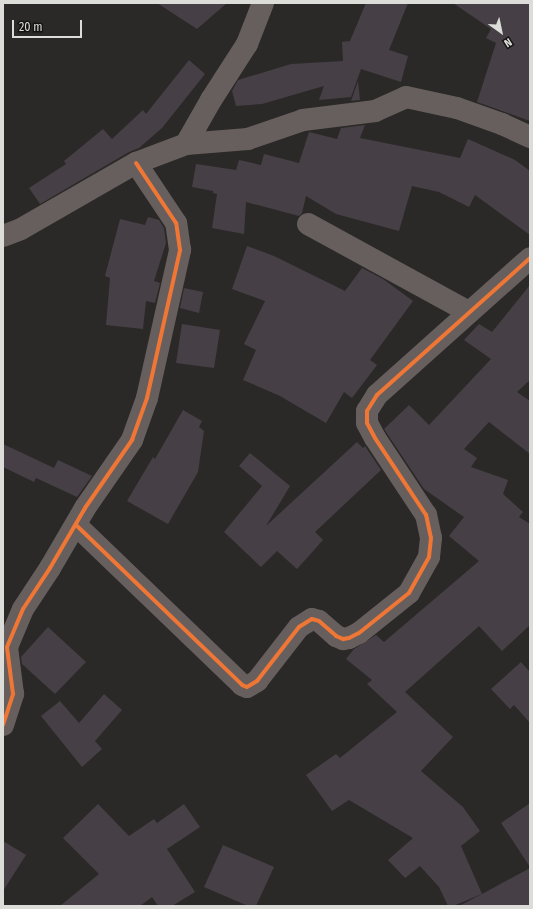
<!DOCTYPE html>
<style>
body{margin:0}
#map{position:relative;width:533px;height:909px;overflow:hidden;background:#2a2927;font-family:"Fira Sans Condensed",sans-serif}
div>[style]{position:absolute}
.building>*{inset:0;background:#463f46}
.minor>*{height:22px;margin:-11px;padding:0 11px;transform-origin:11px;border-radius:11px;background:#675f5d}
.cycleway>*{height:4px;margin:-2px;padding:0 2px;transform-origin:2px;border-radius:2px;background:#f07635}
span{translate:-50% -50%;white-space:nowrap;text-align:center;line-height:1.15;-webkit-text-stroke:3.5px #131311;paint-order:stroke}
.frame{position:absolute;inset:0;border:4px solid #dcdcd8;pointer-events:none}
.north{position:absolute;left:481px;top:12px;width:40px;height:40px;-webkit-text-stroke:3px #131311;paint-order:stroke;rotate:147deg;font-size:11px;font-weight:700;line-height:16px;text-align:center;color:#dcdcd8}
.north::after{content:'';display:block;margin:auto;width:14px;height:18px;background:#dcdcd8;clip-path:polygon(50% 0,100% 100%,50% 72%,0 100%)}
.scale{position:absolute;left:12px;top:20px;width:70px;height:18px;box-sizing:border-box;border:2px solid #dcdcd8;border-top:0;padding-left:5px;font-size:12px;line-height:14px;white-space:nowrap;color:#dcdcd8;-webkit-text-stroke:3px #131311;paint-order:stroke}
</style>
<div id="map">
<div class="building">
<i style="clip-path:polygon(157px 3px,227px 3px,197px 29px)"></i>
<i style="clip-path:polygon(366px 3px,408px 3px,389px 50px,408px 56px,401px 82px,361px 69px,351px 97px,319px 100px,324px 86px,262px 104px,236px 106px,232px 91px,238px 80px,291px 64px,343px 61px,342px 42px,350px 41px)"></i>
<i style="clip-path:polygon(453px 3px,530px 3px,530px 121px,477px 102px,496px 43px,486px 38px,491px 29px)"></i>
<i style="clip-path:polygon(189px 60px,205px 74px,162px 128px,139px 148px,129px 152px,40px 204px,29px 188px,66px 164px,64px 161px,103px 129px,112px 139px,143px 110px,146px 114px)"></i>
<i style="clip-path:polygon(358px 81px,360px 100px,351px 101px)"></i>
<i style="clip-path:polygon(365px 125px,360px 138px,460px 158px,468px 139px,515px 160px,530px 171px,530px 235px,475px 195px,469px 207px,439px 192px,412px 186px,399px 231px,336px 214px,306px 196px,302px 213px,299px 216px,246px 202px,244px 234px,212px 228px,217px 194px,213px 193px,213px 191px,192px 187px,196px 164px,236px 170px,239px 160px,261px 165px,264px 154px,299px 163px,309px 132px,337px 139px,341px 128px)"></i>
<i style="clip-path:polygon(148px 217px,159px 220px,164px 228px,166px 243px,154px 281px,160px 283px,155px 303px,146px 301px,143px 329px,106px 325px,110px 278px,105px 276px,120px 219px,145px 225px)"></i>
<i style="clip-path:polygon(247px 246px,274px 256px,345px 291px,362px 268px,383px 279px,413px 301px,370px 360px,377px 365px,352px 398px,344px 392px,326px 423px,280px 396px,243px 380px,256px 350px,244px 344px,265px 301px,232px 289px)"></i>
<i style="clip-path:polygon(530px 285px,530px 380px,517px 392px,530px 401px,530px 454px,489px 422px,464px 449px,477px 458px,471px 467px,508px 480px,503px 494px,523px 512px,519px 517px,530px 524px,530px 625px,502px 651px,479px 626px,405px 692px,453px 737px,421px 771px,463px 807px,480px 831px,461px 846px,482px 894px,453px 906px,448px 906px,439px 887px,420px 866px,405px 878px,388px 860px,413px 838px,349px 800px,332px 811px,306px 775px,336px 754px,340px 758px,397px 712px,367px 684px,372px 680px,346px 659px,354px 649px,376px 635px,384px 642px,479px 561px,449px 536px,464px 517px,424px 489px,384px 429px,409px 405px,429px 425px,491px 359px,464px 340px,479px 324px,492px 332px)"></i>
<i style="clip-path:polygon(184px 288px,203px 292px,199px 313px,180px 308px)"></i>
<i style="clip-path:polygon(182px 324px,220px 330px,214px 368px,176px 363px)"></i>
<i style="clip-path:polygon(183px 410px,202px 421px,199px 427px,204px 431px,198px 472px,168px 524px,127px 501px,153px 457px,155px 459px)"></i>
<i style="clip-path:polygon(357px 442px,363px 448px,365px 446px,381px 470px,315px 532px,323px 540px,297px 569px,277px 551px,261px 567px,224px 532px,262px 486px,239px 466px,250px 453px,290px 486px,266px 526px)"></i>
<i style="clip-path:polygon(3px 444px,54px 468px,58px 460px,92px 476px,77px 497px,36px 478px,34px 482px,3px 467px)"></i>
<i style="clip-path:polygon(48px 627px,86px 662px,55px 694px,22px 664px,21px 657px)"></i>
<i style="clip-path:polygon(521px 662px,530px 672px,530px 723px,514px 705px,510px 709px,491px 689px)"></i>
<i style="clip-path:polygon(104px 694px,122px 710px,95px 741px,102px 749px,82px 767px,41px 716px,60px 701px,79px 723px)"></i>
<i style="clip-path:polygon(530px 803px,530px 867px,501px 823px)"></i>
<i style="clip-path:polygon(98px 804px,129px 836px,154px 819px,157px 823px,184px 804px,200px 827px,167px 849px,195px 892px,172px 906px,158px 906px,152px 897px,140px 906px,60px 906px,99px 874px,63px 838px)"></i>
<i style="clip-path:polygon(3px 841px,26px 855px,3px 891px)"></i>
<i style="clip-path:polygon(223px 845px,274px 867px,256px 906px,248px 906px,204px 887px)"></i>
<i style="clip-path:polygon(530px 868px,530px 906px,459px 906px,482px 894px)"></i>
</div>
<div class="minor">
<i style="left:186px;top:144px;width:62px;rotate:-4.6deg"></i>
<i style="left:248px;top:139px;width:58px;rotate:-19.1deg"></i>
<i style="left:303px;top:120px;width:73px;rotate:-7.1deg"></i>
<i style="left:375px;top:111px;width:34px;rotate:-24deg"></i>
<i style="left:406px;top:97px;width:52px;rotate:12.2deg"></i>
<i style="left:457px;top:108px;width:48px;rotate:19.6deg"></i>
<i style="left:502px;top:124px;width:31px;rotate:25deg"></i>
<i style="left:308px;top:224px;width:183px;rotate:28.7deg"></i>
<i style="left:3px;top:236px;width:19px;rotate:-21deg"></i>
<i style="left:21px;top:229px;width:133px;rotate:-29.9deg"></i>
<i style="left:136px;top:163px;width:53px;rotate:-20.8deg"></i>
<i style="left:186px;top:144px;width:51px;rotate:-60.4deg"></i>
<i style="left:211px;top:100px;width:67px;rotate:-57.3deg"></i>
<i style="left:247px;top:44px;width:44px;rotate:-68.7deg"></i>
<i style="left:76px;top:525px;width:231px;rotate:43.9deg"></i>
<i style="left:242px;top:685px;width:5px;rotate:22deg"></i>
<i style="left:247px;top:687px;width:12px;rotate:-31deg"></i>
<i style="left:257px;top:681px;width:68px;rotate:-52.1deg"></i>
<i style="left:299px;top:627px;width:15px;rotate:-32deg"></i>
<i style="left:312px;top:619px;width:7px;rotate:16deg"></i>
<i style="left:319px;top:621px;width:23px;rotate:41deg"></i>
<i style="left:336px;top:636px;width:8px;rotate:23deg"></i>
<i style="left:343px;top:639px;width:6px;rotate:-9deg"></i>
<i style="left:349px;top:638px;width:11px;rotate:-27deg"></i>
<i style="left:359px;top:633px;width:64px;rotate:-38.7deg"></i>
<i style="left:409px;top:593px;width:41px;rotate:-60.9deg"></i>
<i style="left:429px;top:557px;width:19px;rotate:-84deg"></i>
<i style="left:431px;top:538px;width:24px;rotate:-102deg"></i>
<i style="left:426px;top:515px;width:92px;rotate:-123.5deg"></i>
<i style="left:375px;top:438px;width:17px;rotate:-118deg"></i>
<i style="left:367px;top:423px;width:12px;rotate:-90deg"></i>
<i style="left:367px;top:411px;width:19px;rotate:-58deg"></i>
<i style="left:377px;top:395px;width:205px;rotate:-41.8deg"></i>
<i style="left:3px;top:725px;width:33px;rotate:-72deg"></i>
<i style="left:13px;top:694px;width:47px;rotate:-97.3deg"></i>
<i style="left:7px;top:647px;width:41px;rotate:-67.2deg"></i>
<i style="left:23px;top:609px;width:49px;rotate:-56.6deg"></i>
<i style="left:50px;top:568px;width:69px;rotate:-59.7deg"></i>
<i style="left:85px;top:508px;width:83px;rotate:-55.3deg"></i>
<i style="left:132px;top:440px;width:45px;rotate:-70.3deg"></i>
<i style="left:147px;top:398px;width:152px;rotate:-77.4deg"></i>
<i style="left:180px;top:250px;width:27px;rotate:-98deg"></i>
<i style="left:176px;top:223px;width:72px;rotate:-123.7deg"></i>
</div>
<div class="cycleway">
<i style="left:76px;top:525px;width:231px;rotate:43.9deg"></i>
<i style="left:242px;top:685px;width:5px;rotate:22deg"></i>
<i style="left:247px;top:687px;width:12px;rotate:-31deg"></i>
<i style="left:257px;top:681px;width:68px;rotate:-52.1deg"></i>
<i style="left:299px;top:627px;width:15px;rotate:-32deg"></i>
<i style="left:312px;top:619px;width:7px;rotate:16deg"></i>
<i style="left:319px;top:621px;width:23px;rotate:41deg"></i>
<i style="left:336px;top:636px;width:8px;rotate:23deg"></i>
<i style="left:343px;top:639px;width:6px;rotate:-9deg"></i>
<i style="left:349px;top:638px;width:11px;rotate:-27deg"></i>
<i style="left:359px;top:633px;width:64px;rotate:-38.7deg"></i>
<i style="left:409px;top:593px;width:41px;rotate:-60.9deg"></i>
<i style="left:429px;top:557px;width:19px;rotate:-84deg"></i>
<i style="left:431px;top:538px;width:24px;rotate:-102deg"></i>
<i style="left:426px;top:515px;width:92px;rotate:-123.5deg"></i>
<i style="left:375px;top:438px;width:17px;rotate:-118deg"></i>
<i style="left:367px;top:423px;width:12px;rotate:-90deg"></i>
<i style="left:367px;top:411px;width:19px;rotate:-58deg"></i>
<i style="left:377px;top:395px;width:205px;rotate:-41.8deg"></i>
<i style="left:3px;top:725px;width:33px;rotate:-72deg"></i>
<i style="left:13px;top:694px;width:47px;rotate:-97.3deg"></i>
<i style="left:7px;top:647px;width:41px;rotate:-67.2deg"></i>
<i style="left:23px;top:609px;width:49px;rotate:-56.6deg"></i>
<i style="left:50px;top:568px;width:69px;rotate:-59.7deg"></i>
<i style="left:85px;top:508px;width:83px;rotate:-55.3deg"></i>
<i style="left:132px;top:440px;width:45px;rotate:-70.3deg"></i>
<i style="left:147px;top:398px;width:152px;rotate:-77.4deg"></i>
<i style="left:180px;top:250px;width:27px;rotate:-98deg"></i>
<i style="left:176px;top:223px;width:72px;rotate:-123.7deg"></i>
</div>
<div class="frame"></div>
<div class="north">N</div>
<div class="scale">20 m</div>
</div>
